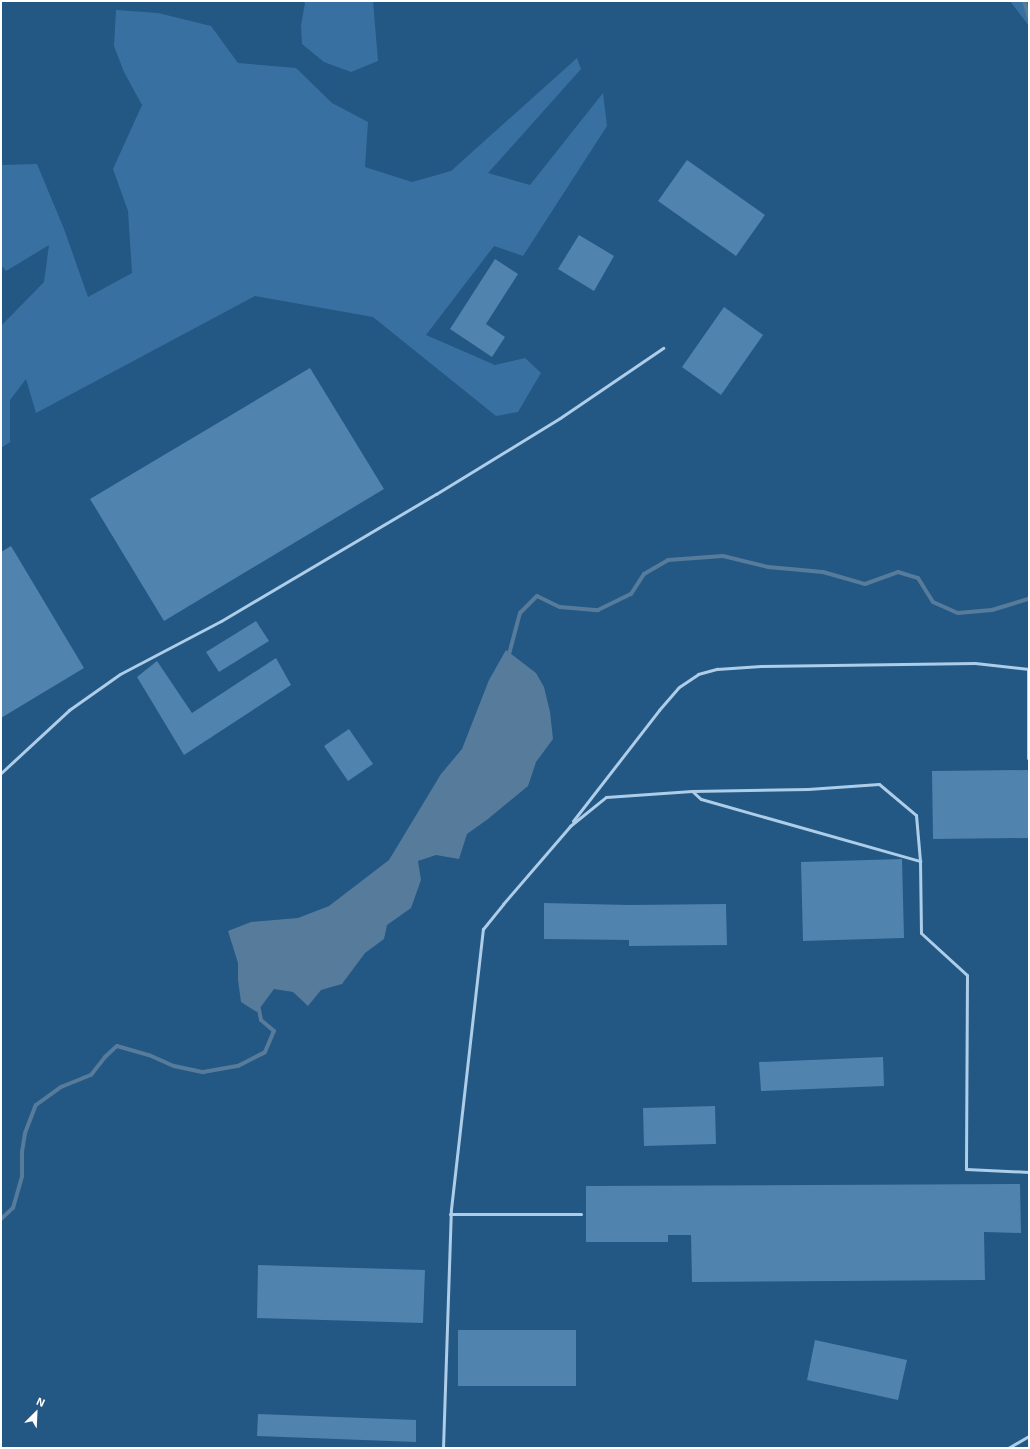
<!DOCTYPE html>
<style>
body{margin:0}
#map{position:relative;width:1030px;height:1449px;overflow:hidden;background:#235784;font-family:"Exo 2",sans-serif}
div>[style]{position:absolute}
.green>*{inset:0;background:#3871a1}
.water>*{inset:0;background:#577b9b}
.stream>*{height:4px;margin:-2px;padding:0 2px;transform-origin:2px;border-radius:2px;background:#577b9b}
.building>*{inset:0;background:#5083ae}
.lane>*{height:3px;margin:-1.5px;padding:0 1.5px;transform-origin:1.5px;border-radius:1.5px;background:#adcde8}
span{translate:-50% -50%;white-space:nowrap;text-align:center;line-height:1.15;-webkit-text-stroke:3px #235784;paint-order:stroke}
.frame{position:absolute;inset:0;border:2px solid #fff;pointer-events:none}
.north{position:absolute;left:16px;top:1393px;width:40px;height:40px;-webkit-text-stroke:3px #235784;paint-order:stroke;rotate:24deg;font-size:11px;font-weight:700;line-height:16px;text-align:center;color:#fff}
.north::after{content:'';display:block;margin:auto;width:14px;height:18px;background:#fff;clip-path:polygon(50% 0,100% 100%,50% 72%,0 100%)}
</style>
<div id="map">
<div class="green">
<i style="clip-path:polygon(303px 1px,373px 1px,378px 61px,351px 72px,324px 62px,302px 44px,301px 25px,305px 3px)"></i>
<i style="clip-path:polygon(1010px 1px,1029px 1px,1029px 26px)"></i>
<i style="clip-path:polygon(116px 10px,158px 13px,211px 26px,238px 63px,296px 68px,332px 103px,368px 122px,365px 167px,412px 182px,451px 171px,577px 58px,581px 69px,488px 173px,530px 185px,603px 93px,607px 126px,523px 256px,494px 246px,426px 335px,495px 365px,525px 358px,541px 373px,518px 412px,496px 416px,373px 317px,255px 296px,36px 413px,26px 379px,10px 400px,10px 442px,1px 448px,1px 326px,44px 282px,49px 245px,6px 271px,1px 265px,1px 165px,37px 164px,64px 229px,88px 297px,132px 273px,128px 211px,113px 169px,142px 105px,124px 72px,114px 46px)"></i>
</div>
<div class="water">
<i style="clip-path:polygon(506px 650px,536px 673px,544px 687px,550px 712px,553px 739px,536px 762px,528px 786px,488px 819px,467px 834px,459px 859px,436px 855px,418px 861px,421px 880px,411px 908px,387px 925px,384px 939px,365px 953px,342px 984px,321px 990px,308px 1006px,293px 992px,274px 989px,257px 1012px,241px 1002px,238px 980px,238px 963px,228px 931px,251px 922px,298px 918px,329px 906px,389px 860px,441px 774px,462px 749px,489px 680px)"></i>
</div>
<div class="stream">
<i style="left:1024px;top:1px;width:17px;rotate:73deg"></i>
<i style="left:508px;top:658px;width:47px;rotate:-75.1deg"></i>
<i style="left:520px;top:613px;width:24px;rotate:-45deg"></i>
<i style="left:537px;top:596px;width:25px;rotate:26deg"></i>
<i style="left:560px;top:607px;width:38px;rotate:5deg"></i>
<i style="left:598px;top:610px;width:37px;rotate:-26deg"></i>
<i style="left:631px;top:594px;width:24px;rotate:-57deg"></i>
<i style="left:644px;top:574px;width:28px;rotate:-30deg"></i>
<i style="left:668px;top:560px;width:55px;rotate:-4.2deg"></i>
<i style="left:723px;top:556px;width:46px;rotate:13.7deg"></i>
<i style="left:768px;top:567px;width:55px;rotate:5.2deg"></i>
<i style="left:823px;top:572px;width:44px;rotate:15.9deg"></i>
<i style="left:865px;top:584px;width:35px;rotate:-20deg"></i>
<i style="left:898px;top:572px;width:21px;rotate:17deg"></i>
<i style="left:918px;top:578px;width:28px;rotate:58deg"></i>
<i style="left:933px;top:602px;width:27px;rotate:24deg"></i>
<i style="left:958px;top:613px;width:34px;rotate:-5deg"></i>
<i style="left:992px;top:610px;width:39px;rotate:-17deg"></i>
<i style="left:1px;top:1219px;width:16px;rotate:-43deg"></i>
<i style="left:13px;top:1208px;width:33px;rotate:-74deg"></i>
<i style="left:22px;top:1176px;width:24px;rotate:-90deg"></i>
<i style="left:22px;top:1152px;width:19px;rotate:-81deg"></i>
<i style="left:25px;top:1133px;width:30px;rotate:-69deg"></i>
<i style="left:36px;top:1105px;width:31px;rotate:-36deg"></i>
<i style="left:61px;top:1087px;width:32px;rotate:-22deg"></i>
<i style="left:91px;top:1075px;width:23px;rotate:-52deg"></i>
<i style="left:105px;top:1057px;width:16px;rotate:-43deg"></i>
<i style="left:117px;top:1046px;width:33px;rotate:16deg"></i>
<i style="left:149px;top:1055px;width:27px;rotate:24deg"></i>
<i style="left:174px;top:1066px;width:30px;rotate:12deg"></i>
<i style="left:203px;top:1072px;width:36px;rotate:-10deg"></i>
<i style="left:238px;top:1066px;width:30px;rotate:-27deg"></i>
<i style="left:265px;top:1052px;width:23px;rotate:-67deg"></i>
<i style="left:274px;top:1031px;width:17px;rotate:-140deg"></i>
<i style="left:261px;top:1020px;width:16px;rotate:-101deg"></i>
</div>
<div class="building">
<i style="clip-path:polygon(687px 160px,765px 215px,736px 256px,658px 201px)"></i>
<i style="clip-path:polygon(579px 235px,614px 256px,594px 291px,558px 269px)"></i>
<i style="clip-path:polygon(495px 259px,518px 274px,486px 324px,505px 337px,492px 357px,450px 329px)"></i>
<i style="clip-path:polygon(724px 307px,763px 335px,721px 395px,682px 367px)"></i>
<i style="clip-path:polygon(310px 368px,384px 489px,164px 621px,90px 499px)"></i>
<i style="clip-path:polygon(11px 546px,84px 668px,1px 718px,1px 552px)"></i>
<i style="clip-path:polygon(256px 621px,269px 641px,219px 672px,206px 652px)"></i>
<i style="clip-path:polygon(276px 658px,291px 685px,184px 755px,137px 677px,157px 661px,192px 713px)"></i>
<i style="clip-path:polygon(349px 729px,373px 764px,348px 781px,324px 746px)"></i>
<i style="clip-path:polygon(1029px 770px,1029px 838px,933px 839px,932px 771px)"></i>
<i style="clip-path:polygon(902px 859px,904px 938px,803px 941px,801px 862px)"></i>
<i style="clip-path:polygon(544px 903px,629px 905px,726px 904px,727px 945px,629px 946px,629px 940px,544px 939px)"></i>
<i style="clip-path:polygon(883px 1057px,884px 1086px,761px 1091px,759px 1062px)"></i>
<i style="clip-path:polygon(715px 1106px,716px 1144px,644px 1146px,643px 1108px)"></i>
<i style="clip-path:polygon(1020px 1184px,1021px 1233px,984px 1232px,985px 1280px,692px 1282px,691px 1235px,668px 1235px,668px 1242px,586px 1242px,586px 1186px)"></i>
<i style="clip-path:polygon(258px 1265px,425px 1270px,423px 1323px,257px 1318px)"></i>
<i style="clip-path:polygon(458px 1330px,576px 1330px,576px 1386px,458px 1386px)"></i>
<i style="clip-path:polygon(815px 1340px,907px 1360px,898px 1400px,807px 1380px)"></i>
<i style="clip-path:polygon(258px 1414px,416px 1420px,416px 1442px,257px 1436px)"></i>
</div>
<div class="lane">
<i style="left:1028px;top:758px;width:89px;rotate:-90deg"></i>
<i style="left:1px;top:773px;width:93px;rotate:-42.8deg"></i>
<i style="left:69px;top:710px;width:62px;rotate:-35.2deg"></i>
<i style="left:120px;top:674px;width:114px;rotate:-27.7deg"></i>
<i style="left:221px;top:621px;width:250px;rotate:-30.6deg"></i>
<i style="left:436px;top:494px;width:145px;rotate:-31.5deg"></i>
<i style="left:560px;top:418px;width:125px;rotate:-34.2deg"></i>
<i style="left:692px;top:791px;width:116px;rotate:-1deg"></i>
<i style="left:808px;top:789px;width:71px;rotate:-4deg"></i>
<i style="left:879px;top:784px;width:48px;rotate:40deg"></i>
<i style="left:916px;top:815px;width:46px;rotate:85deg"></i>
<i style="left:920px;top:861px;width:72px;rotate:89.2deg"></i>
<i style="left:921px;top:933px;width:62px;rotate:42.4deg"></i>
<i style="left:967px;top:975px;width:194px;rotate:90.3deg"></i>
<i style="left:966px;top:1169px;width:63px;rotate:2.7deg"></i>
<i style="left:573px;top:821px;width:140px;rotate:-52.2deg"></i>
<i style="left:659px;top:710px;width:30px;rotate:-49deg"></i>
<i style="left:679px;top:687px;width:23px;rotate:-34deg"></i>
<i style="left:698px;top:674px;width:20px;rotate:-15deg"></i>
<i style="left:717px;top:669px;width:44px;rotate:-3.9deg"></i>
<i style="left:761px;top:666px;width:214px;rotate:-0.8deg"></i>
<i style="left:975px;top:663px;width:54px;rotate:6.3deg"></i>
<i style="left:450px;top:1214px;width:131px"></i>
<i style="left:443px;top:1448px;width:239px;rotate:-88.1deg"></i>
<i style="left:451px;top:1209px;width:282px;rotate:-83.5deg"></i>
<i style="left:483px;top:929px;width:32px;rotate:-51deg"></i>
<i style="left:503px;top:904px;width:103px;rotate:-49.3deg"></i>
<i style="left:570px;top:826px;width:46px;rotate:-38.9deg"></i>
<i style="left:606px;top:797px;width:86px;rotate:-4deg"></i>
<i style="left:692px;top:791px;width:12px;rotate:42deg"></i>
<i style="left:701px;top:799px;width:228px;rotate:15.8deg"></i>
<i style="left:1008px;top:1448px;width:24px;rotate:-30deg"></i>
</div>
<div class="frame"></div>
<div class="north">N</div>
</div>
